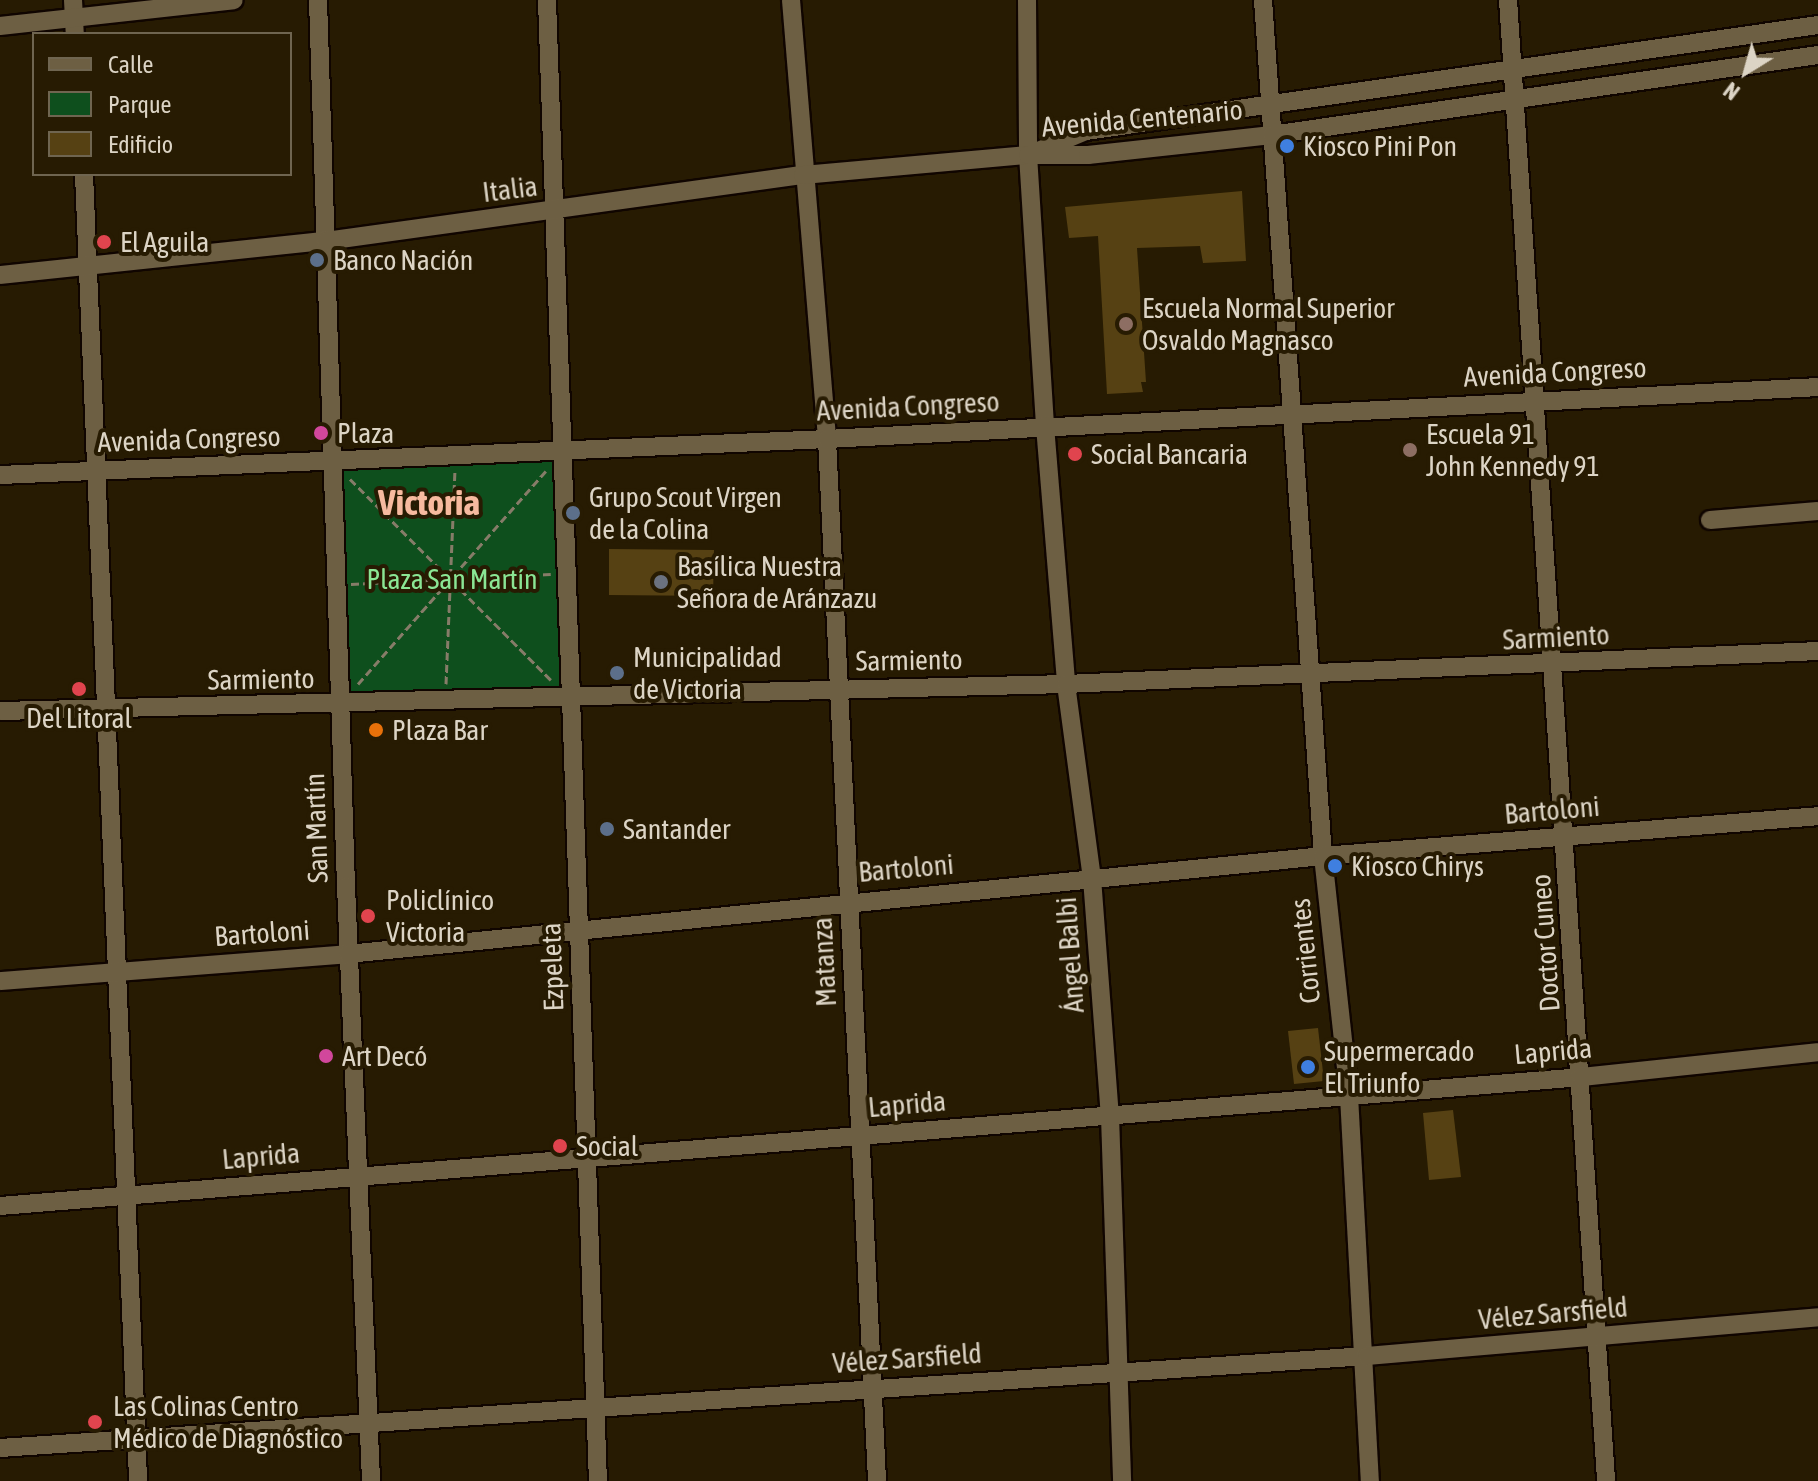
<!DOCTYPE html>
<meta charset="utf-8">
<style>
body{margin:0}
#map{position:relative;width:1818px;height:1481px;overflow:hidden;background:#271b02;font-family:"Asap Condensed",sans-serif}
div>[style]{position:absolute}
.green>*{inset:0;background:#0e4f1d}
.building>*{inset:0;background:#564113}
.path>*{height:3px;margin-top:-1.5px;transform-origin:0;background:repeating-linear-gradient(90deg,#867c68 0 8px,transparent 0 12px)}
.roads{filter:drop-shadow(2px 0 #100500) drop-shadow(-2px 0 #100500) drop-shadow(0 2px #100500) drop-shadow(0 -2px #100500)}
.minor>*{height:18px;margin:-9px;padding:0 9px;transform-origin:9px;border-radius:9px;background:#6d5f43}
.dots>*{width:22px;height:22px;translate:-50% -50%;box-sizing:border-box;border:4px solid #271b02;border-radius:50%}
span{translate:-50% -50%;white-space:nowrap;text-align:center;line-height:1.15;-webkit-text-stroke:8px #271b02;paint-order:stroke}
.street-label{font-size:28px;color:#dcd4c5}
.poi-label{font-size:28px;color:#dcd4c5}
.left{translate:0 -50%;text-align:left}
.park-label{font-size:28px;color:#8ae694}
.district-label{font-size:36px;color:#f7ba9f;font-weight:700}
.legend{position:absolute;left:32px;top:32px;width:260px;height:144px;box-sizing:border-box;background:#271b02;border:2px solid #6f6550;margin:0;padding:10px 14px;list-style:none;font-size:24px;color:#dcd4c5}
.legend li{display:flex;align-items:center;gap:16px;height:40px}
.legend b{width:40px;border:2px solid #6f6550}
.north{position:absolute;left:1706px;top:32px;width:80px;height:80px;-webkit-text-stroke:6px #271b02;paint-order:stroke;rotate:217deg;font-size:22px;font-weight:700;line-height:32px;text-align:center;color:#dcd4c5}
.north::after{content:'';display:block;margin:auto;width:28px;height:36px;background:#dcd4c5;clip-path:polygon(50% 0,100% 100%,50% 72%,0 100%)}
</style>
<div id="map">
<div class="green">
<i style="clip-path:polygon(563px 452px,571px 699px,340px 705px,333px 461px)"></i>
</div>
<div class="building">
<i style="clip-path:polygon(1242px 191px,1246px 261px,1203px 263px,1200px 246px,1137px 248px,1146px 382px,1141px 382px,1143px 392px,1107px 394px,1098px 236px,1069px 238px,1065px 207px)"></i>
<i style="clip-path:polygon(609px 549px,714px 550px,713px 596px,609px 595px)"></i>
<i style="clip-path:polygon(1318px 1028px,1324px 1081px,1294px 1084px,1288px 1031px)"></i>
<i style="clip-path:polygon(1453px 1110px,1461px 1177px,1429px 1180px,1423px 1113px)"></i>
</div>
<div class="path">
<i style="left:350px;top:479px;width:284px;rotate:45deg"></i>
<i style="left:351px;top:584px;width:200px;rotate:-2.9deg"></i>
<i style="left:358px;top:684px;width:284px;rotate:-48.6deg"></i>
<i style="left:446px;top:684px;width:212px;rotate:-87.6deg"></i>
</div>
<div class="roads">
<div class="minor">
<i style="left:73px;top:0;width:34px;rotate:87deg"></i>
<i style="left:318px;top:0;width:886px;rotate:88.19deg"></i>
<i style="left:346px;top:886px;width:596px;rotate:87.59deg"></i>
<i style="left:547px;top:0;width:1482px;rotate:88.03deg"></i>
<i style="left:791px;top:0;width:440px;rotate:85.3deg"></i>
<i style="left:827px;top:439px;width:1043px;rotate:87.25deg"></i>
<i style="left:1027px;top:0;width:155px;rotate:89.6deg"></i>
<i style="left:1028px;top:155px;width:272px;rotate:86.4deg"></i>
<i style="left:1045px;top:426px;width:259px;rotate:85.3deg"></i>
<i style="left:1066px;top:684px;width:196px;rotate:82.4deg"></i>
<i style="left:1092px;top:878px;width:239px;rotate:85.7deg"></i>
<i style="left:1110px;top:1116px;width:365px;rotate:88.1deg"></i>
<i style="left:1263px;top:0;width:858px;rotate:85.99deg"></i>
<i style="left:1323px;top:856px;width:241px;rotate:83.8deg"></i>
<i style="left:1349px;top:1096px;width:386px;rotate:86.9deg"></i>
<i style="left:1508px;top:0;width:1484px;rotate:86.21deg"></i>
<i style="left:0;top:26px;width:235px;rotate:-6.3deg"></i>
<i style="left:1038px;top:151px;width:52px;rotate:-22.6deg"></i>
<i style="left:1086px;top:131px;width:740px;rotate:-8.24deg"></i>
<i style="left:84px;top:174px;width:1308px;rotate:87.63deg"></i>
<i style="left:0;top:275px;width:328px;rotate:-6deg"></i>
<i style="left:326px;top:241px;width:482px;rotate:-7.9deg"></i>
<i style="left:803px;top:175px;width:226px;rotate:-5.1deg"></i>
<i style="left:1028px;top:155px;width:60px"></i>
<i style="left:1088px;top:155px;width:185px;rotate:-6.2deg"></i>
<i style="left:1272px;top:135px;width:552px;rotate:-8.34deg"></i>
<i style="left:0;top:475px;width:828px;rotate:-2.49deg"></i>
<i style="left:827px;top:439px;width:992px;rotate:-3deg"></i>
<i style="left:1710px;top:520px;width:108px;rotate:-4.8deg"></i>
<i style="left:0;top:711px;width:1066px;rotate:-1.45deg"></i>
<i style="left:1066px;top:684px;width:753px;rotate:-2.51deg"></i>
<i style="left:0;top:981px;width:349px;rotate:-4.4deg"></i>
<i style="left:348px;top:954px;width:980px;rotate:-5.74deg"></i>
<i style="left:1323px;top:856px;width:497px;rotate:-4.6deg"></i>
<i style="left:0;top:1206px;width:1586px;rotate:-4.66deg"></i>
<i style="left:1581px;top:1077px;width:238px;rotate:-6deg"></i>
<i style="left:0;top:1448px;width:1370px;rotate:-3.85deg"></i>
<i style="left:1367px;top:1356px;width:453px;rotate:-4.9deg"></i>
</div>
</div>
<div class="dots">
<i style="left:1287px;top:146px;background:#3f7fe0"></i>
<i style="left:104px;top:242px;background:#e0444e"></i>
<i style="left:317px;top:260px;background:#5c6f8a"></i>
<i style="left:1126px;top:324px;background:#8d6e63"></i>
<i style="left:321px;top:433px;background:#d1479c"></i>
<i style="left:1410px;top:450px;background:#8d6e63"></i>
<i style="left:1075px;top:454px;background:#e0444e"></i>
<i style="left:573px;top:513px;background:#5c6f8a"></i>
<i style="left:661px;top:582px;background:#6b7280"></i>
<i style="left:617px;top:673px;background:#5c6f8a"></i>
<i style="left:79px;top:689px;background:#e0444e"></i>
<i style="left:376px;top:730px;background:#e8710a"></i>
<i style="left:607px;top:829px;background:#5c6f8a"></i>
<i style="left:1335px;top:866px;background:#3f7fe0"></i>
<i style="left:368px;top:916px;background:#e0444e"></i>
<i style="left:326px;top:1056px;background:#d1479c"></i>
<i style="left:1308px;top:1067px;background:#3f7fe0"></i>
<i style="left:560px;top:1146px;background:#e0444e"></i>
<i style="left:95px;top:1422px;background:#e0444e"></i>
</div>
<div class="street-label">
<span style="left:1142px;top:118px;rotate:-5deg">Avenida Centenario</span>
<span style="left:510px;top:189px;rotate:-7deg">Italia</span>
<span style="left:1555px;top:372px;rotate:-3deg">Avenida Congreso</span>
<span style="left:908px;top:406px;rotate:-3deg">Avenida Congreso</span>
<span style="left:189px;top:439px;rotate:-2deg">Avenida Congreso</span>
<span style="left:1556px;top:637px;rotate:-3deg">Sarmiento</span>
<span style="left:909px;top:660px;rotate:-1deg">Sarmiento</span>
<span style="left:261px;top:679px;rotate:-1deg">Sarmiento</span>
<span style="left:1552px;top:810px;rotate:-5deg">Bartoloni</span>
<span style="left:316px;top:828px;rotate:-92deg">San Martín</span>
<span style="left:906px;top:868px;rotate:-5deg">Bartoloni</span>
<span style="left:262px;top:933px;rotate:-4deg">Bartoloni</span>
<span style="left:1545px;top:943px;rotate:-94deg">Doctor Cuneo</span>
<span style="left:1305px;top:951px;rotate:-96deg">Corrientes</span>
<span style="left:1070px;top:955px;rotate:-94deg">Ángel Balbi</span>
<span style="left:824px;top:962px;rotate:-93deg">Matanza</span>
<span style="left:552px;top:967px;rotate:-92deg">Ezpeleta</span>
<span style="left:1553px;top:1051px;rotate:-5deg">Laprida</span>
<span style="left:907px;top:1104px;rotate:-5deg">Laprida</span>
<span style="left:261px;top:1156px;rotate:-5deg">Laprida</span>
<span style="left:1553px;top:1313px;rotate:-5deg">Vélez Sarsfield</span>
<span style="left:907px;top:1358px;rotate:-4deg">Vélez Sarsfield</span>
</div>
<div class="poi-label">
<span class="left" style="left:1303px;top:146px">Kiosco Pini Pon</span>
<span class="left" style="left:120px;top:242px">El Aguila</span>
<span class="left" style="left:333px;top:260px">Banco Nación</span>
<span class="left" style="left:1142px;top:324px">Escuela Normal Superior<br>Osvaldo Magnasco</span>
<span class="left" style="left:337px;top:433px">Plaza</span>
<span class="left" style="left:1426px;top:450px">Escuela 91<br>John Kennedy 91</span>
<span class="left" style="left:1091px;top:454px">Social Bancaria</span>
<span class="left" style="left:589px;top:513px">Grupo Scout Virgen<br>de la Colina</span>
<span class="left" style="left:677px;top:582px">Basílica Nuestra<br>Señora de Aránzazu</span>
<span class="left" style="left:633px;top:673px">Municipalidad<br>de Victoria</span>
<span style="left:79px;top:718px">Del Litoral</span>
<span class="left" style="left:392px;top:730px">Plaza Bar</span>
<span class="left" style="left:623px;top:829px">Santander</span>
<span class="left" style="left:1351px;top:866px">Kiosco Chirys</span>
<span class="left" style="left:386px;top:916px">Policlínico<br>Victoria</span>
<span class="left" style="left:1324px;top:1067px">Supermercado<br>El Triunfo</span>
<span class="left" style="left:342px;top:1056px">Art Decó</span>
<span class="left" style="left:576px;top:1146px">Social</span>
<span class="left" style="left:113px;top:1422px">Las Colinas Centro<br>Médico de Diagnóstico</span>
</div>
<div class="park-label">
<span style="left:452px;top:579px">Plaza San Martín</span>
</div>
<div class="district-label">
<span style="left:429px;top:503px">Victoria</span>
</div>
<ul class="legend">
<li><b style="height:10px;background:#6d5f43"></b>Calle</li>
<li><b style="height:22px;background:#0e4f1d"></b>Parque</li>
<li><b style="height:22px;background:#564113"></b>Edificio</li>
</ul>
<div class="north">N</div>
</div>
